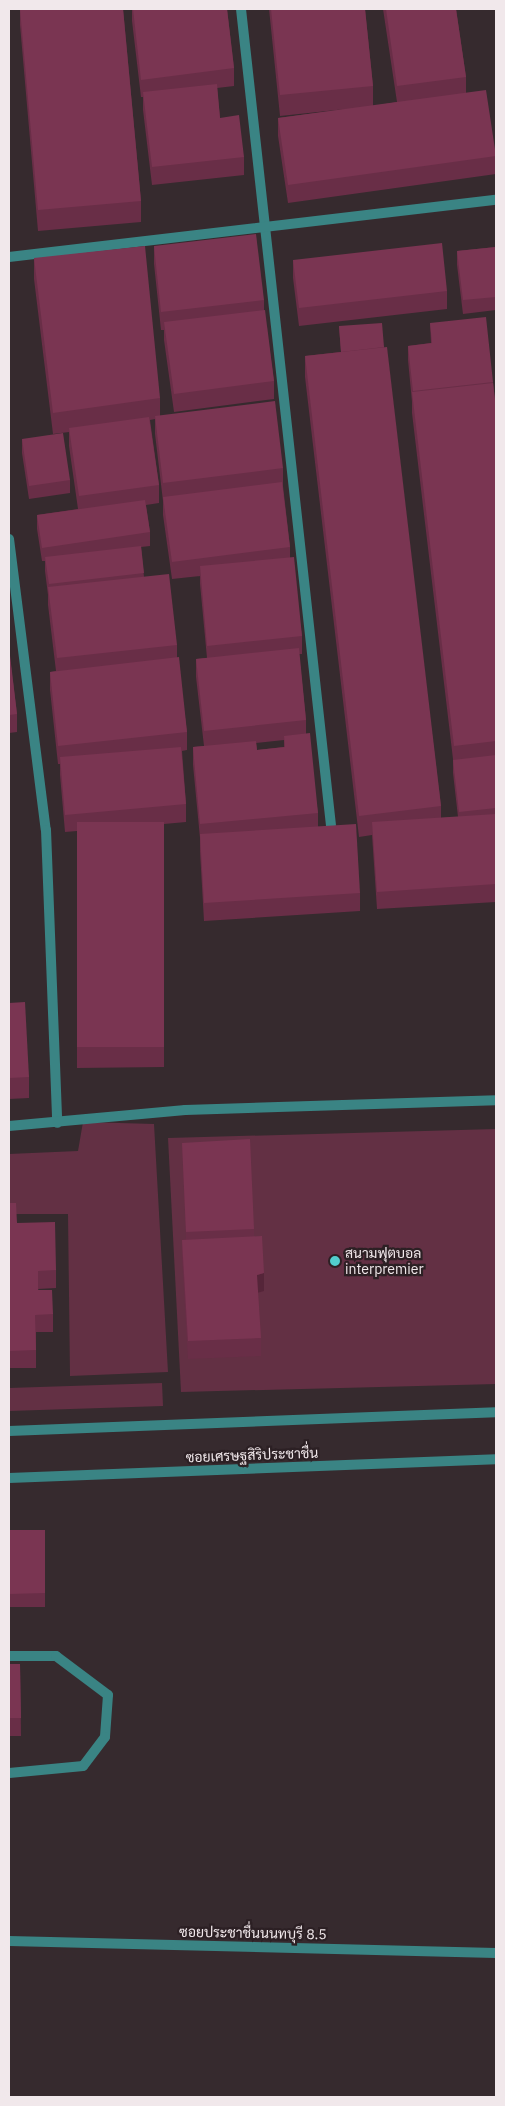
<!DOCTYPE html>
<meta charset="utf-8">
<style>
body{margin:0}
#map{position:relative;width:505px;height:2106px;overflow:hidden;background:#362a2e;font-family:"IBM Plex Sans",Sarabun,sans-serif}
div>[style]{position:absolute}
.green>*{inset:0;background:#633044}
.service>*{height:10px;margin:-5px;padding:0 5px;transform-origin:5px;border-radius:5px;background:#3a8484}
.minor>*{height:10px;margin:-5px;padding:0 5px;transform-origin:5px;border-radius:5px;background:#3a8484}
.wall>*{inset:0;background:#692e47}
.shaded-wall>*{inset:0;background:#552539}
.building>*{inset:0;background:#7a3552}
.dots>*{width:14px;height:14px;translate:-50% -50%;box-sizing:border-box;border:2px solid #2c2024;border-radius:50%}
span{translate:-50% -50%;white-space:nowrap;text-align:center;line-height:1.15;-webkit-text-stroke:4.5px #2c2024;paint-order:stroke}
.poi-label{font-size:14px;color:#f1e8eb}
.left{translate:0 -50%;text-align:left}
.street-label{font-size:14px;color:#f1e8eb}
.frame{position:absolute;inset:0;border:10px solid #f1e8eb;pointer-events:none}
</style>
<div id="map">
<div class="green">
<i style="clip-path:polygon(83px 1122px,154px 1124px,168px 1372px,70px 1376px,68px 1214px,9px 1214px,9px 1154px,78px 1151px)"></i>
<i style="clip-path:polygon(496px 1129px,496px 1384px,181px 1392px,168px 1138px)"></i>
<i style="clip-path:polygon(162px 1383px,163px 1406px,9px 1411px,9px 1388px)"></i>
</div>
<div class="service">
<i style="left:9px;top:1656px;width:47px"></i>
<i style="left:56px;top:1656px;width:65px;rotate:36.9deg"></i>
<i style="left:108px;top:1695px;width:42px;rotate:94.1deg"></i>
<i style="left:105px;top:1737px;width:36px;rotate:127deg"></i>
<i style="left:83px;top:1766px;width:74px;rotate:174.6deg"></i>
</div>
<div class="minor">
<i style="left:241px;top:9px;width:821px;rotate:83.71deg"></i>
<i style="left:9px;top:257px;width:490px;rotate:-6.7deg"></i>
<i style="left:9px;top:539px;width:293px;rotate:82.8deg"></i>
<i style="left:46px;top:830px;width:293px;rotate:87.8deg"></i>
<i style="left:9px;top:1126px;width:177px;rotate:-5.2deg"></i>
<i style="left:185px;top:1110px;width:311px;rotate:-1.8deg"></i>
<i style="left:9px;top:1431px;width:487px;rotate:-2.2deg"></i>
<i style="left:9px;top:1478px;width:487px;rotate:-2.2deg"></i>
<i style="left:9px;top:1941px;width:487px;rotate:1.4deg"></i>
</div>
<div class="wall">
<i style="clip-path:polygon(20px 9px,123px 9px,141px 201px,141px 222px,38px 231px,20px 25px)"></i>
<i style="clip-path:polygon(132px 9px,227px 9px,234px 68px,234px 86px,217px 88px,220px 118px,244px 157px,244px 175px,152px 185px,143px 110px,143px 97px,141px 97px,132px 21px)"></i>
<i style="clip-path:polygon(269px 9px,365px 9px,373px 86px,373px 106px,397px 102px,383px 9px,456px 9px,466px 77px,466px 93px,496px 156px,496px 174px,288px 203px,278px 136px,278px 118px,346px 109px,280px 116px)"></i>
<i style="clip-path:polygon(154px 246px,264px 300px,264px 310px,274px 381px,274px 399px,174px 412px,164px 340px,164px 330px,161px 330px,154px 264px)"></i>
<i style="clip-path:polygon(496px 247px,496px 310px,463px 314px,457px 265px,457px 251px)"></i>
<i style="clip-path:polygon(evenodd,34px 258px,160px 398px,160px 416px,283px 468px,283px 486px,290px 547px,290px 557px,302px 636px,302px 654px,299px 654px,306px 720px,306px 734px,318px 813px,318px 826px,360px 893px,360px 911px,204px 921px,200px 852px,200px 838px,193px 765px,193px 747px,204px 746px,196px 677px,196px 659px,207px 658px,200px 584px,200px 576px,172px 579px,163px 515px,163px 501px,155px 434px,155px 419px,150px 420px,159px 485px,159px 503px,146px 505px,150px 532px,150px 546px,141px 547px,144px 577px,177px 645px,177px 657px,187px 732px,187px 750px,182px 751px,186px 804px,186px 822px,164px 824px,164px 1067px,77px 1068px,77px 831px,65px 832px,60px 775px,60px 764px,58px 764px,50px 690px,50px 672px,56px 671px,48px 605px,48px 595px,45px 571px,45px 561px,42px 561px,37px 529px,37px 515px,78px 509px,69px 446px,69px 432px,53px 434px,34px 279px,34px 258px,284px 740px,284px 747px,257px 750px,256px 743px,284px 740px)"></i>
<i style="clip-path:polygon(293px 260px,447px 291px,447px 309px,299px 326px,293px 278px)"></i>
<i style="clip-path:polygon(430px 323px,493px 382px,496px 409px,496px 902px,377px 909px,372px 835px,359px 837px,305px 377px,305px 356px,341px 352px,339px 326px,384px 347px,441px 806px,441px 818px,458px 817px,453px 773px,453px 759px,412px 413px,412px 402px,408px 360px,408px 346px,431px 343px)"></i>
<i style="clip-path:polygon(22px 439px,70px 480px,70px 493px,29px 499px,22px 453px)"></i>
<i style="clip-path:polygon(9px 631px,9px 650px,17px 714px,17px 732px,9px 733px)"></i>
<i style="clip-path:polygon(9px 1003px,29px 1077px,29px 1098px,9px 1099px)"></i>
<i style="clip-path:polygon(182px 1143px,254px 1229px,254px 1236px,264px 1291px,258px 1293px,261px 1338px,261px 1356px,188px 1359px,182px 1257px,182px 1240px,186px 1239px)"></i>
<i style="clip-path:polygon(9px 1203px,17px 1223px,56px 1270px,56px 1288px,38px 1289px,53px 1314px,53px 1332px,36px 1332px,36px 1368px,9px 1368px)"></i>
<i style="clip-path:polygon(9px 1530px,45px 1530px,45px 1607px,9px 1607px)"></i>
<i style="clip-path:polygon(9px 1664px,20px 1664px,21px 1736px,9px 1736px)"></i>
</div>
<div class="shaded-wall">
<i style="clip-path:polygon(264px 1273px,264px 1291px,257px 1293px,257px 1275px)"></i>
</div>
<div class="building">
<i style="clip-path:polygon(20px 9px,123px 9px,141px 201px,38px 210px)"></i>
<i style="clip-path:polygon(133px 9px,227px 9px,234px 68px,141px 80px)"></i>
<i style="clip-path:polygon(271px 9px,365px 9px,373px 86px,280px 95px)"></i>
<i style="clip-path:polygon(386px 9px,456px 9px,466px 77px,397px 86px)"></i>
<i style="clip-path:polygon(217px 84px,220px 118px,239px 115px,244px 157px,152px 167px,143px 92px)"></i>
<i style="clip-path:polygon(486px 90px,496px 156px,288px 185px,278px 118px)"></i>
<i style="clip-path:polygon(256px 234px,264px 300px,161px 312px,154px 246px)"></i>
<i style="clip-path:polygon(442px 243px,447px 291px,299px 308px,293px 260px)"></i>
<i style="clip-path:polygon(145px 246px,160px 398px,53px 413px,34px 258px)"></i>
<i style="clip-path:polygon(496px 247px,496px 297px,463px 300px,457px 251px)"></i>
<i style="clip-path:polygon(265px 310px,274px 381px,174px 394px,164px 322px)"></i>
<i style="clip-path:polygon(486px 317px,493px 382px,413px 391px,408px 346px,432px 343px,430px 323px)"></i>
<i style="clip-path:polygon(382px 323px,384px 347px,341px 352px,339px 326px)"></i>
<i style="clip-path:polygon(387px 347px,441px 806px,359px 816px,305px 356px)"></i>
<i style="clip-path:polygon(493px 383px,496px 409px,496px 741px,454px 746px,412px 392px)"></i>
<i style="clip-path:polygon(275px 401px,283px 468px,163px 483px,155px 416px)"></i>
<i style="clip-path:polygon(149px 417px,159px 485px,79px 496px,69px 428px)"></i>
<i style="clip-path:polygon(63px 433px,70px 480px,29px 486px,22px 439px)"></i>
<i style="clip-path:polygon(282px 482px,290px 547px,172px 562px,163px 497px)"></i>
<i style="clip-path:polygon(145px 500px,150px 532px,42px 548px,37px 515px)"></i>
<i style="clip-path:polygon(141px 546px,144px 573px,49px 584px,45px 557px)"></i>
<i style="clip-path:polygon(294px 557px,302px 636px,207px 646px,200px 566px)"></i>
<i style="clip-path:polygon(169px 574px,177px 645px,57px 658px,48px 587px)"></i>
<i style="clip-path:polygon(9px 647px,17px 714px,9px 715px)"></i>
<i style="clip-path:polygon(299px 648px,306px 720px,204px 731px,196px 659px)"></i>
<i style="clip-path:polygon(179px 657px,187px 732px,58px 746px,50px 672px)"></i>
<i style="clip-path:polygon(310px 733px,318px 813px,200px 824px,193px 747px,256px 741px,257px 750px,285px 747px,284px 736px)"></i>
<i style="clip-path:polygon(181px 747px,186px 804px,65px 815px,60px 757px)"></i>
<i style="clip-path:polygon(496px 755px,496px 808px,459px 812px,453px 760px)"></i>
<i style="clip-path:polygon(496px 814px,496px 884px,377px 892px,372px 822px)"></i>
<i style="clip-path:polygon(77px 822px,164px 822px,164px 1047px,77px 1047px)"></i>
<i style="clip-path:polygon(356px 824px,360px 893px,204px 903px,200px 834px)"></i>
<i style="clip-path:polygon(25px 1002px,29px 1077px,9px 1078px,9px 1003px)"></i>
<i style="clip-path:polygon(250px 1139px,254px 1229px,186px 1232px,182px 1143px)"></i>
<i style="clip-path:polygon(9px 1203px,16px 1203px,17px 1223px,55px 1222px,56px 1270px,38px 1271px,38px 1290px,52px 1290px,53px 1314px,35px 1315px,36px 1350px,9px 1351px)"></i>
<i style="clip-path:polygon(262px 1236px,264px 1273px,257px 1275px,261px 1338px,188px 1341px,182px 1240px)"></i>
<i style="clip-path:polygon(9px 1530px,45px 1530px,45px 1593px,9px 1594px)"></i>
<i style="clip-path:polygon(9px 1664px,20px 1664px,21px 1718px,9px 1718px)"></i>
</div>
<div class="dots">
<i style="left:335px;top:1261px;background:#52cdcd"></i>
</div>
<div class="poi-label">
<span class="left" style="left:345px;top:1261px">สนามฟุตบอล<br>interpremier</span>
</div>
<div class="street-label">
<span style="left:252px;top:1455px;rotate:-2deg">ซอยเศรษฐสิริประชาชื่น</span>
<span style="left:253px;top:1933px;rotate:1deg">ซอยประชาชื่นนนทบุรี 8.5</span>
</div>
<div class="frame"></div>
</div>
